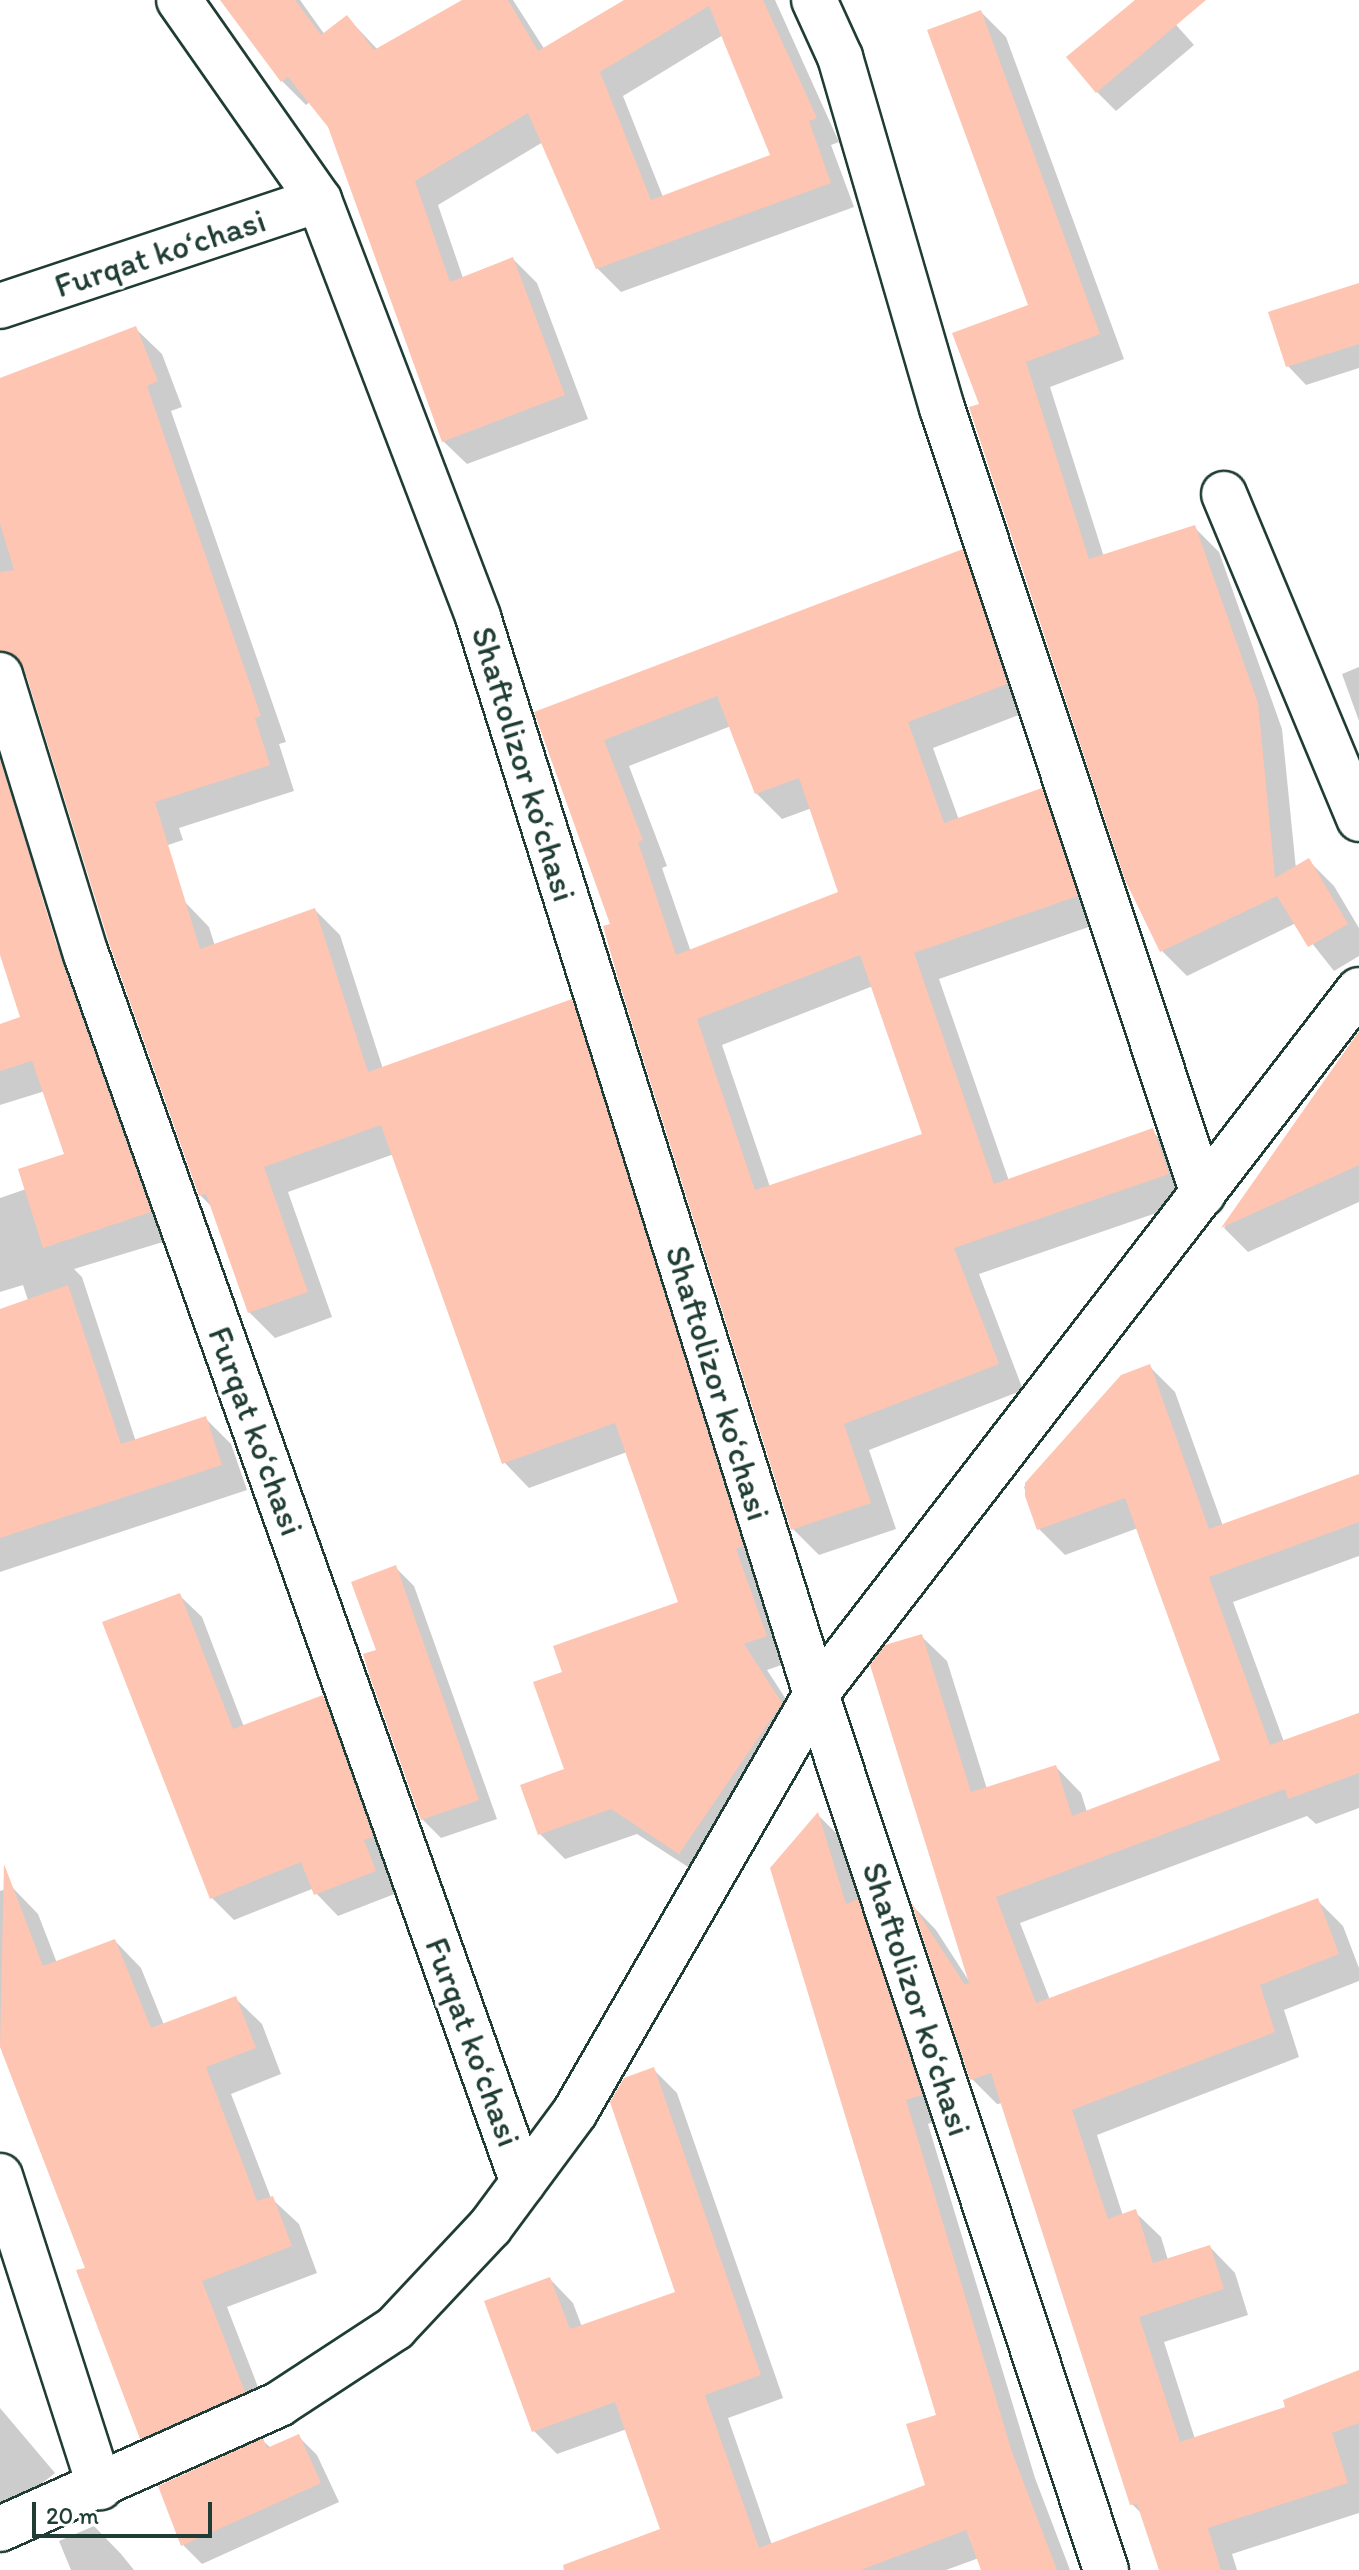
<!DOCTYPE html>
<meta charset="utf-8">
<style>
body{margin:0}
#map{position:relative;width:1359px;height:2570px;overflow:hidden;background:#fff;font-family:Itim,sans-serif}
div>[style]{position:absolute}
.shadow>*{inset:0;background:#0003}
.building>*{inset:0;background:#fdc5b2}
.roads{filter:drop-shadow(2px 0 #1f3d34) drop-shadow(-2px 0 #1f3d34) drop-shadow(0 2px #1f3d34) drop-shadow(0 -2px #1f3d34)}
.minor>*{height:44px;margin:-22px;padding:0 22px;transform-origin:22px;border-radius:22px;background:#fff}
span{translate:-50% -50%;white-space:nowrap;text-align:center;line-height:1.15;-webkit-text-stroke:7px #fff;paint-order:stroke}
.street-label{font-size:34px;color:#1f3d34}
.scale{position:absolute;left:32px;top:2502px;width:180px;height:36px;box-sizing:border-box;border:4px solid #1f3d34;border-top:0;padding-left:10px;font-size:24px;line-height:28px;white-space:nowrap;color:#1f3d34;-webkit-text-stroke:6px #fff;paint-order:stroke}
</style>
<div id="map">
<div class="shadow">
<i style="clip-path:polygon(evenodd,223px 0,300px 0,325px 35px,347px 17px,378px 50px,466px 0,513px 0,545px 50px,628px 0,775px 0,839px 142px,831px 145px,854px 207px,621px 292px,597px 268px,543px 142px,438px 205px,463px 278px,513px 259px,537px 283px,588px 419px,467px 464px,443px 441px,330px 126px,311px 101px,306px 105px,282px 81px,223px 0,723px 35px,773px 156px,663px 197px,623px 96px,723px 35px)"></i>
<i style="clip-path:polygon(1138px 0,1154px 0,1194px 45px,1116px 111px,1097px 92px)"></i>
<i style="clip-path:polygon(981px 12px,1006px 37px,1124px 359px,1050px 387px,1104px 557px,1194px 527px,1219px 552px,1282px 729px,1296px 869px,1309px 861px,1334px 886px,1359px 928px,1359px 956px,1334px 971px,1296px 923px,1187px 976px,1162px 951px,981px 405px,1031px 306px)"></i>
<i style="clip-path:polygon(1359px 293px,1359px 368px,1306px 385px,1288px 366px)"></i>
<i style="clip-path:polygon(136px 329px,162px 354px,182px 407px,171px 411px,286px 742px,279px 744px,294px 791px,179px 828px,183px 840px,105px 866px,29px 676px,18px 676px,54px 882px,0 900px,0 380px)"></i>
<i style="clip-path:polygon(evenodd,962px 552px,988px 578px,1032px 710px,933px 748px,959px 820px,1041px 791px,1068px 817px,1103px 922px,939px 979px,1009px 1181px,1152px 1131px,1178px 1157px,1194px 1200px,979px 1274px,1023px 1390px,869px 1450px,896px 1529px,819px 1555px,793px 1529px,612px 925px,536px 713px,962px 552px,731px 726px,756px 793px,782px 819px,812px 808px,841px 893px,691px 952px,662px 868px,667px 866px,629px 766px,731px 726px,962px 552px,873px 986px,924px 1135px,770px 1187px,722px 1045px,873px 986px)"></i>
<i style="clip-path:polygon(1359px 667px,1359px 721px,1342px 674px)"></i>
<i style="clip-path:polygon(184px 901px,209px 927px,215px 946px,315px 910px,340px 935px,383px 1069px,571px 1001px,596px 1027px,790px 1662px,767px 1670px,806px 1730px,705px 1878px,637px 1834px,565px 1859px,540px 1834px,567px 1770px,565px 1673px,680px 1603px,627px 1452px,529px 1488px,504px 1462px,394px 1154px,288px 1192px,332px 1317px,275px 1338px,249px 1312px,212px 1207px,200px 1195px)"></i>
<i style="clip-path:polygon(55px 944px,81px 970px,176px 1238px,74px 1269px,82px 1277px,136px 1442px,205px 1418px,231px 1444px,247px 1490px,0 1572px,0 1415px,59px 1395px,23px 1285px,0 1292px,0 1198px,26px 1189px,66px 1155px,45px 1091px,0 1105px,0 1026px,23px 1018px)"></i>
<i style="clip-path:polygon(1359px 1060px,1359px 1202px,1248px 1252px,1224px 1228px,1336px 1068px)"></i>
<i style="clip-path:polygon(1149px 1366px,1175px 1392px,1223px 1526px,1359px 1476px,1359px 1556px,1233px 1602px,1284px 1742px,1359px 1713px,1359px 1808px,1316px 1824px,1307px 1816px,1020px 1923px,1050px 2000px,1317px 1900px,1343px 1926px,1359px 1968px,1359px 1981px,1284px 2010px,1299px 2057px,1097px 2135px,1123px 2216px,1135px 2212px,1161px 2237px,1168px 2260px,1210px 2247px,1235px 2273px,1248px 2315px,1164px 2342px,1195px 2439px,1288px 2408px,1359px 2373px,1359px 2513px,1232px 2554px,1237px 2570px,1161px 2570px,1143px 2515px,1132px 2504px,1003px 2103px,997px 2104px,972px 2079px,916px 1909px,936px 1930px,969px 1981px,921px 1636px,947px 1661px,987px 1789px,1056px 1767px,1081px 1793px,1087px 1812px,1222px 1762px,1138px 1528px,1065px 1555px,1039px 1529px,1024px 1487px,1122px 1377px)"></i>
<i style="clip-path:polygon(395px 1567px,414px 1586px,497px 1819px,441px 1838px,422px 1819px,379px 1651px)"></i>
<i style="clip-path:polygon(179px 1595px,202px 1617px,244px 1727px,322px 1697px,345px 1719px,394px 1859px,385px 1862px,397px 1893px,338px 1916px,312px 1889px,234px 1920px,212px 1898px)"></i>
<i style="clip-path:polygon(818px 1815px,841px 1838px,862px 1906px,881px 1925px,945px 2118px,928px 2124px,1035px 2478px,1070px 2570px,983px 2570px,979px 2558px,946px 2570px,589px 2570px,662px 2530px,627px 2429px,557px 2454px,534px 2431px,550px 2279px,573px 2303px,582px 2327px,678px 2293px,654px 2070px,677px 2093px,783px 2398px,728px 2418px,772px 2545px,928px 2486px,939px 2416px)"></i>
<i style="clip-path:polygon(12px 1887px,38px 1914px,57px 1963px,115px 1941px,141px 1968px,164px 2025px,235px 1998px,262px 2024px,281px 2074px,231px 2094px,271px 2198px,299px 2224px,317px 2273px,227px 2307px,270px 2418px,168px 2464px,142px 2438px,87px 2269px,0 2041px,0 1891px)"></i>
<i style="clip-path:polygon(0 2408px,55px 2473px,0 2517px)"></i>
<i style="clip-path:polygon(298px 2436px,317px 2455px,339px 2502px,202px 2564px,183px 2545px,263px 2441px,271px 2448px)"></i>
<i style="clip-path:polygon(94px 2526px,121px 2554px,134px 2570px,71px 2570px,59px 2541px)"></i>
</div>
<div class="building">
<i style="clip-path:polygon(evenodd,220px 0,295px 0,321px 35px,347px 15px,374px 50px,462px 0,508px 0,538px 51px,624px 0,763px 0,817px 118px,809px 121px,831px 183px,596px 269px,528px 113px,415px 181px,450px 282px,513px 257px,565px 395px,442px 442px,328px 127px,288px 77px,281px 82px,220px 0,709px 6px,770px 155px,651px 200px,600px 72px,709px 6px)"></i>
<i style="clip-path:polygon(1135px 0,1206px 0,1096px 93px,1066px 57px)"></i>
<i style="clip-path:polygon(981px 10px,1100px 334px,1026px 362px,1089px 559px,1195px 525px,1258px 703px,1275px 878px,1309px 858px,1348px 924px,1308px 947px,1277px 896px,1160px 952px,1125px 880px,969px 407px,979px 404px,952px 333px,1028px 305px,927px 30px)"></i>
<i style="clip-path:polygon(1359px 283px,1359px 344px,1286px 367px,1268px 312px)"></i>
<i style="clip-path:polygon(136px 326px,158px 381px,147px 386px,261px 716px,255px 718px,270px 765px,155px 802px,200px 949px,315px 908px,368px 1072px,572px 999px,743px 1546px,736px 1549px,767px 1636px,744px 1644px,782px 1703px,679px 1854px,611px 1809px,538px 1835px,520px 1785px,564px 1769px,533px 1682px,562px 1672px,553px 1646px,678px 1602px,615px 1423px,502px 1464px,381px 1125px,264px 1167px,308px 1292px,248px 1313px,206px 1194px,199px 1196px,110px 946px,24px 668px,16px 656px,0 651px,0 572px,14px 570px,0 524px,0 378px)"></i>
<i style="clip-path:polygon(evenodd,963px 549px,1007px 684px,908px 722px,944px 823px,1042px 788px,1078px 896px,914px 953px,994px 1184px,1153px 1128px,1169px 1174px,954px 1248px,999px 1364px,844px 1424px,871px 1503px,791px 1530px,619px 982px,603px 926px,610px 924px,534px 712px,963px 549px,717px 696px,755px 794px,799px 778px,838px 892px,676px 955px,638px 842px,643px 840px,604px 740px,717px 696px,963px 549px,860px 955px,922px 1134px,755px 1190px,697px 1019px,860px 955px)"></i>
<i style="clip-path:polygon(0 760px,62px 962px,151px 1212px,43px 1248px,18px 1169px,64px 1154px,32px 1061px,0 1071px,0 1024px,20px 1017px,0 955px)"></i>
<i style="clip-path:polygon(1359px 1031px,1359px 1165px,1221px 1228px)"></i>
<i style="clip-path:polygon(68px 1285px,121px 1444px,206px 1416px,222px 1465px,0 1538px,0 1309px)"></i>
<i style="clip-path:polygon(1150px 1364px,1209px 1529px,1359px 1474px,1359px 1522px,1209px 1577px,1270px 1745px,1359px 1713px,1359px 1773px,1288px 1799px,1285px 1789px,996px 1897px,1036px 2003px,1318px 1898px,1339px 1954px,1260px 1985px,1275px 2032px,1072px 2110px,1108px 2219px,1136px 2209px,1153px 2263px,1210px 2245px,1224px 2289px,1139px 2317px,1180px 2442px,1285px 2407px,1283px 2400px,1359px 2370px,1359px 2423px,1332px 2433px,1348px 2483px,1208px 2528px,1221px 2570px,1159px 2570px,1137px 2504px,1130px 2505px,991px 2073px,970px 2080px,911px 1902px,965px 1985px,969px 1983px,870px 1665px,885px 1645px,922px 1634px,971px 1792px,1056px 1765px,1072px 1816px,1220px 1760px,1125px 1498px,1037px 1530px,1025px 1496px,1025px 1483px,1121px 1375px)"></i>
<i style="clip-path:polygon(396px 1565px,479px 1800px,421px 1820px,370px 1677px,363px 1654px,376px 1650px,351px 1582px)"></i>
<i style="clip-path:polygon(180px 1593px,233px 1729px,323px 1695px,373px 1837px,364px 1840px,376px 1871px,314px 1895px,301px 1862px,210px 1899px,102px 1622px)"></i>
<i style="clip-path:polygon(818px 1812px,846px 1904px,858px 1899px,922px 2095px,906px 2100px,1012px 2452px,1057px 2570px,981px 2570px,966px 2530px,861px 2570px,564px 2570px,563px 2565px,660px 2529px,615px 2402px,532px 2432px,484px 2301px,550px 2277px,570px 2329px,675px 2292px,610px 2102px,624px 2078px,654px 2067px,761px 2375px,705px 2395px,759px 2548px,925px 2485px,906px 2424px,936px 2415px,770px 1868px)"></i>
<i style="clip-path:polygon(4px 1864px,43px 1966px,115px 1939px,151px 2028px,236px 1996px,256px 2048px,206px 2067px,257px 2201px,273px 2196px,292px 2246px,202px 2281px,245px 2392px,140px 2439px,76px 2270px,85px 2268px,0 2047px)"></i>
<i style="clip-path:polygon(299px 2434px,321px 2483px,181px 2546px,158px 2486px,263px 2438px,267px 2448px)"></i>
</div>
<div class="roads">
<div class="minor">
<i style="left:179px;top:0;width:244px;rotate:55deg"></i>
<i style="left:319px;top:200px;width:446px;rotate:69.1deg"></i>
<i style="left:478px;top:617px;width:1129px;rotate:72.58deg"></i>
<i style="left:816px;top:1694px;width:923px;rotate:71.68deg"></i>
<i style="left:814px;top:0;width:63px;rotate:65.5deg"></i>
<i style="left:840px;top:57px;width:366px;rotate:73.8deg"></i>
<i style="left:942px;top:408px;width:828px;rotate:71.63deg"></i>
<i style="left:0;top:306px;width:336px;rotate:-18.4deg"></i>
<i style="left:1224px;top:494px;width:352px;rotate:67.4deg"></i>
<i style="left:0;top:675px;width:292px;rotate:72.9deg"></i>
<i style="left:86px;top:954px;width:1304px;rotate:70.43deg"></i>
<i style="left:0;top:2176px;width:327px;rotate:72.2deg"></i>
<i style="left:0;top:2529px;width:306px;rotate:-24.1deg"></i>
<i style="left:279px;top:2404px;width:139px;rotate:-33.2deg"></i>
<i style="left:395px;top:2328px;width:139px;rotate:-46.8deg"></i>
<i style="left:490px;top:2227px;width:143px;rotate:-53.5deg"></i>
<i style="left:575px;top:2112px;width:482px;rotate:-60deg"></i>
<i style="left:816px;top:1694px;width:889px;rotate:-52.36deg"></i>
</div>
</div>
<div class="street-label">
<span style="left:160px;top:253px;rotate:-18deg">Furqat koʻchasi</span>
<span style="left:524px;top:764px;rotate:73deg">Shaftolizor koʻchasi</span>
<span style="left:718px;top:1383px;rotate:73deg">Shaftolizor koʻchasi</span>
<span style="left:256px;top:1431px;rotate:70deg">Furqat koʻchasi</span>
<span style="left:917px;top:1999px;rotate:72deg">Shaftolizor koʻchasi</span>
<span style="left:473px;top:2042px;rotate:70deg">Furqat koʻchasi</span>
</div>
<div class="scale">20 m</div>
</div>
